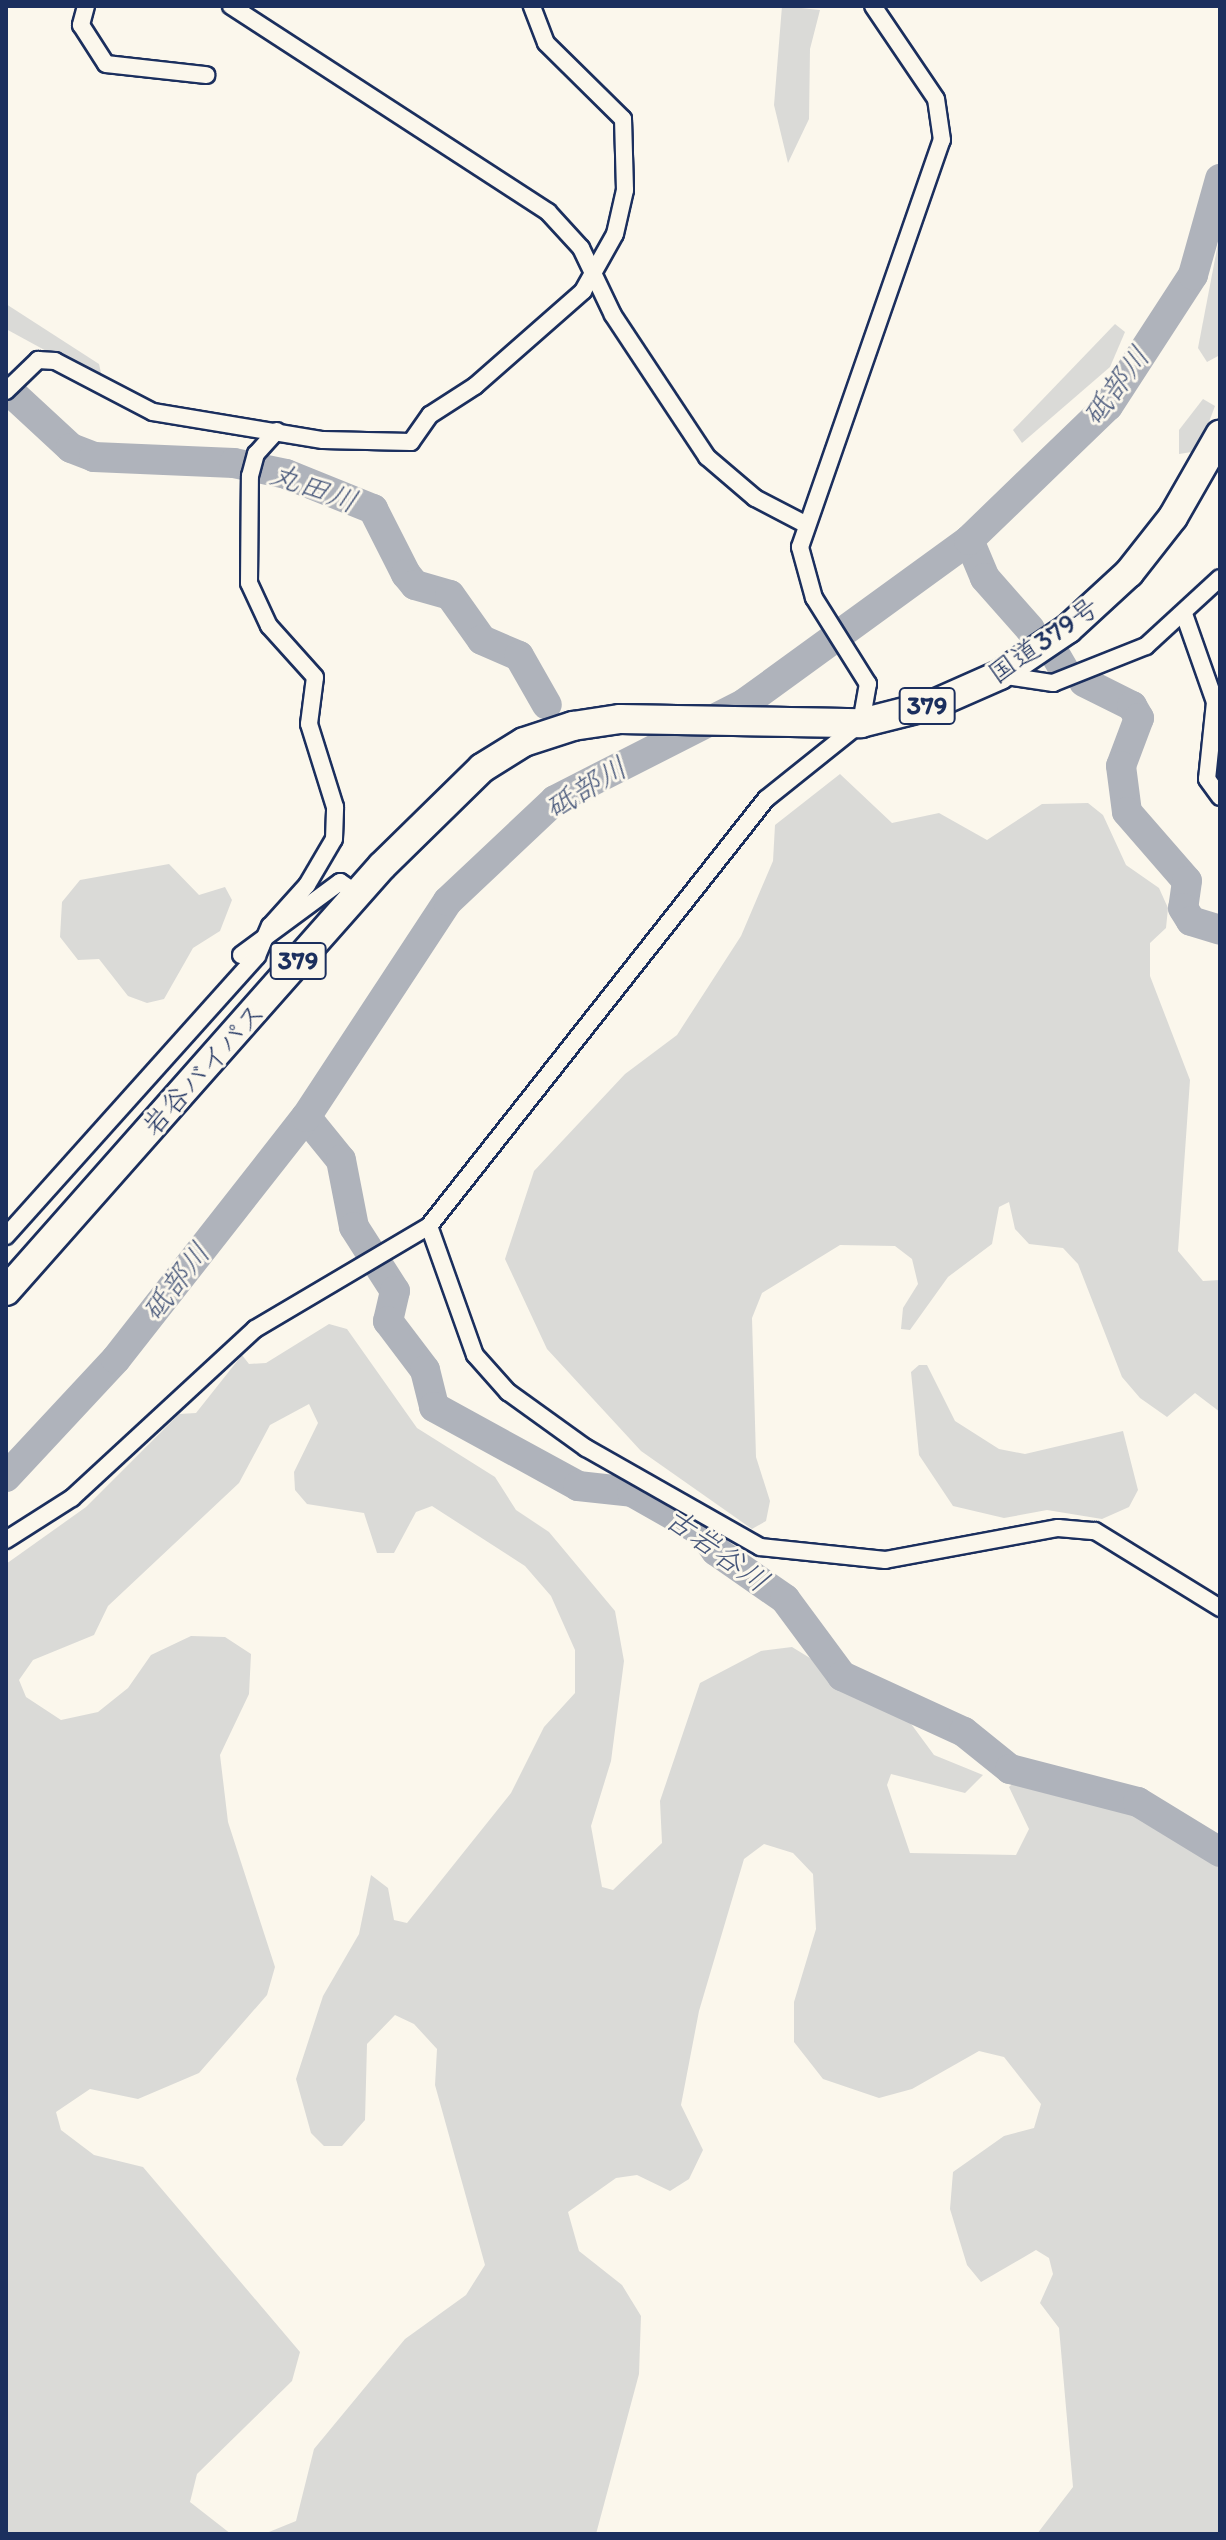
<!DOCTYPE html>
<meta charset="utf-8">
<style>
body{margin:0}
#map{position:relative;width:1226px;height:2540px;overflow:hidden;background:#fbf7ec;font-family:Itim,"Klee One",sans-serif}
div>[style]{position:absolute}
.green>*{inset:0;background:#dadad7}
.river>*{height:30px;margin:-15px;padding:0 15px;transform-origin:15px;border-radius:15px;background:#afb3bb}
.roads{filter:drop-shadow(2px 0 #1b2f5e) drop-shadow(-2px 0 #1b2f5e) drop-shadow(0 2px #1b2f5e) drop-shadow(0 -2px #1b2f5e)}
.minor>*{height:16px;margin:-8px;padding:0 8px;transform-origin:8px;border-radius:8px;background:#fbf7ec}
.trunk>*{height:28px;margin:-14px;padding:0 14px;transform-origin:14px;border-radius:14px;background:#fbf7ec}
span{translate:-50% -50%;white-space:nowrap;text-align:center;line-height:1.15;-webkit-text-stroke:6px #fbf7ec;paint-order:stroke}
.shield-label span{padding:2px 6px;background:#fbf7ec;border:2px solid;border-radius:6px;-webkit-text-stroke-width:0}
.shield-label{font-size:26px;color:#1b2f5e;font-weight:700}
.street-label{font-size:28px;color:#1b2f5e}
.water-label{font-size:30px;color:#47577a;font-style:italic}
.frame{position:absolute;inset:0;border:8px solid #1b2f5e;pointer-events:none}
</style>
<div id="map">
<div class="green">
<i style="clip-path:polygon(782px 6px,820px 10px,810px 49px,809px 119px,788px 163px,774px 105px)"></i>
<i style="clip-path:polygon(1220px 233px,1220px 355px,1207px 362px,1198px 348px)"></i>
<i style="clip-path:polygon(6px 304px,99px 364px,101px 373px,94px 377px,6px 329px)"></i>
<i style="clip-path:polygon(1115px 324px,1125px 332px,1110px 367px,1022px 443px,1013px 430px)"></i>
<i style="clip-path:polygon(1203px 399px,1215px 406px,1198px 451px,1179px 454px,1179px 430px)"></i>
<i style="clip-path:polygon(840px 774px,892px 823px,939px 813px,987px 840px,1042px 804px,1088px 803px,1103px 815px,1126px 865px,1159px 888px,1168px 908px,1166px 928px,1150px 943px,1150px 976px,1190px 1080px,1178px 1251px,1203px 1281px,1220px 1280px,1220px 1412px,1195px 1393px,1167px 1417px,1140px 1398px,1122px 1377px,1078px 1264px,1063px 1248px,1029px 1244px,1015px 1229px,1009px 1202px,999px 1207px,992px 1244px,948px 1277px,910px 1330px,901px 1329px,903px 1308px,918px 1284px,912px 1259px,895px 1246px,840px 1245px,762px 1293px,752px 1318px,756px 1457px,770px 1501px,766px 1521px,752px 1529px,641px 1451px,547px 1349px,505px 1259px,534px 1171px,625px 1074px,677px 1035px,741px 936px,773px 861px,775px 825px)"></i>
<i style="clip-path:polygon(169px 864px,199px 895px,225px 887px,232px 900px,220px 931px,193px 948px,164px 999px,147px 1003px,128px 996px,99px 959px,78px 960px,60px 937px,62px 902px,80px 880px)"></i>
<i style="clip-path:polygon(329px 1324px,347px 1329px,417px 1428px,495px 1477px,516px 1510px,549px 1532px,615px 1611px,624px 1661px,611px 1761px,591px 1826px,602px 1887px,613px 1890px,662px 1843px,660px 1801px,700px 1683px,761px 1651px,792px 1647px,906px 1717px,934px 1755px,983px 1775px,965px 1793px,891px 1774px,887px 1785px,910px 1853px,1016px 1855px,1029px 1829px,1009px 1787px,1015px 1781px,1130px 1807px,1186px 1835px,1220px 1863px,1220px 2534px,1037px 2534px,1073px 2487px,1059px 2328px,1040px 2303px,1053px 2274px,1049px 2258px,1036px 2250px,981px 2282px,967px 2265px,950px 2209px,953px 2172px,1004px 2136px,1034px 2128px,1041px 2104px,1004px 2057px,979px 2051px,912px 2089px,879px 2098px,823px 2079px,794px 2042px,794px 2002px,816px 1929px,813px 1874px,793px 1853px,764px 1844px,744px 1859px,699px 2011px,681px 2105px,703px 2150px,689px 2179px,670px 2191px,637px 2175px,616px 2178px,568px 2212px,579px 2251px,622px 2285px,641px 2316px,639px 2374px,596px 2534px,264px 2534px,296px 2521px,314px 2449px,405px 2339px,466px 2295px,485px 2265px,435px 2085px,437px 2049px,414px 2024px,395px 2015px,367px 2044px,365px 2120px,342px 2146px,324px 2146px,311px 2133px,296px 2079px,323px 1996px,359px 1934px,371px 1875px,388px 1888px,394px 1920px,407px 1923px,511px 1793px,544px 1727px,575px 1693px,575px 1650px,551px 1596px,525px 1566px,432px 1506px,416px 1512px,394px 1553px,377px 1553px,364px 1513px,307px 1504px,295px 1490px,294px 1472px,318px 1423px,309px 1404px,270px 1425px,239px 1483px,108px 1606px,94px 1635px,33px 1660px,19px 1680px,26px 1697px,61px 1720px,98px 1712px,128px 1688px,151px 1655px,191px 1636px,225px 1637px,251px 1654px,249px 1694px,220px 1755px,228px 1822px,275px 1967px,267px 1995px,199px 2073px,138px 2099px,90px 2089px,56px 2112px,61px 2130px,94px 2155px,143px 2167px,300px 2352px,292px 2381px,197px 2474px,190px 2502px,231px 2534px,6px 2534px,6px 1564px,86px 1507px,179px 1414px,196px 1413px,242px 1355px,249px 1364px,266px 1363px)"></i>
<i style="clip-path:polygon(919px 1365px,927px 1365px,955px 1421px,999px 1449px,1025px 1454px,1123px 1431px,1138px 1490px,1129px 1507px,1102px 1519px,1047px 1510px,1004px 1518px,953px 1506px,919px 1455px,911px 1372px)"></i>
</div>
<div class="river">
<i style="left:6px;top:388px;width:88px;rotate:42.7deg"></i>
<i style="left:71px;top:448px;width:25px;rotate:21deg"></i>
<i style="left:94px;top:457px;width:140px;rotate:2.5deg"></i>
<i style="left:234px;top:463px;width:53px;rotate:11.9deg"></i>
<i style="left:286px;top:474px;width:94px;rotate:21.9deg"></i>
<i style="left:373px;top:509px;width:73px;rotate:63.1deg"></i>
<i style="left:406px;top:574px;width:14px;rotate:51deg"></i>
<i style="left:415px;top:585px;width:36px;rotate:16deg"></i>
<i style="left:450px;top:595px;width:55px;rotate:54.6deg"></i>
<i style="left:482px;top:640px;width:40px;rotate:23.4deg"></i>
<i style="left:519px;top:656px;width:56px;rotate:60.3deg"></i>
<i style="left:969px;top:540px;width:41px;rotate:67.2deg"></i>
<i style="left:985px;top:578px;width:68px;rotate:48.6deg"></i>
<i style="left:1056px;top:656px;width:16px;rotate:60deg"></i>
<i style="left:1084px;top:682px;width:54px;rotate:26.6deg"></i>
<i style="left:1132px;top:706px;width:14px;rotate:60deg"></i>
<i style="left:1139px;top:718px;width:51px;rotate:110.6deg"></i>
<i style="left:1121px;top:766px;width:46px;rotate:82.6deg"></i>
<i style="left:1127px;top:812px;width:91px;rotate:49deg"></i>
<i style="left:1187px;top:881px;width:27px;rotate:98deg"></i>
<i style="left:1183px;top:908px;width:15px;rotate:58deg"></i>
<i style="left:1191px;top:921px;width:30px;rotate:17deg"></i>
<i style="left:306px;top:1117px;width:55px;rotate:50.9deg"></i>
<i style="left:341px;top:1160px;width:68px;rotate:79deg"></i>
<i style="left:354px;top:1227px;width:76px;rotate:57.4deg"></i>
<i style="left:395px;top:1291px;width:31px;rotate:103deg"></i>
<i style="left:388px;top:1321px;width:61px;rotate:52.9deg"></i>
<i style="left:425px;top:1370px;width:38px;rotate:76deg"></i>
<i style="left:434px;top:1407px;width:164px;rotate:28.7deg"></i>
<i style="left:578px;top:1486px;width:54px;rotate:6.3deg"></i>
<i style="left:632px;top:1492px;width:79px;rotate:29.5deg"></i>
<i style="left:701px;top:1531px;width:25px;rotate:53deg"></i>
<i style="left:716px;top:1551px;width:84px;rotate:34.8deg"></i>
<i style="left:785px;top:1599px;width:96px;rotate:53.5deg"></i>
<i style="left:842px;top:1676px;width:134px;rotate:24.7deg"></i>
<i style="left:964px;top:1732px;width:59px;rotate:38.8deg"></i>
<i style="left:1010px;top:1769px;width:132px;rotate:14.5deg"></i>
<i style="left:1138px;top:1802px;width:96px;rotate:31.4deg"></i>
<i style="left:6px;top:1477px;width:161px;rotate:-47deg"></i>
<i style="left:116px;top:1359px;width:308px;rotate:-51.9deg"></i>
<i style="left:306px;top:1117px;width:258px;rotate:-56.7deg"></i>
<i style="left:448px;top:901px;width:147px;rotate:-43.3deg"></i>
<i style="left:555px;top:800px;width:213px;rotate:-27deg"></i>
<i style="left:745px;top:703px;width:277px;rotate:-36deg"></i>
<i style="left:969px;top:540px;width:193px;rotate:-44deg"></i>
<i style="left:1108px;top:406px;width:156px;rotate:-57deg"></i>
<i style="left:1193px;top:275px;width:100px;rotate:-74.3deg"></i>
</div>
<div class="roads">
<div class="minor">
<i style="left:86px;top:6px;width:20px;rotate:105deg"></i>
<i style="left:81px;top:25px;width:46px;rotate:57.3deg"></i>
<i style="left:106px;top:64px;width:101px;rotate:6.3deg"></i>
<i style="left:231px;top:6px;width:378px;rotate:33deg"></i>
<i style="left:548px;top:212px;width:49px;rotate:47.5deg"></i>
<i style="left:581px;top:248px;width:74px;rotate:64.5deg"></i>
<i style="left:613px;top:315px;width:170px;rotate:56.5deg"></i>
<i style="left:707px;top:457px;width:63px;rotate:40.5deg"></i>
<i style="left:755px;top:498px;width:56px;rotate:27.5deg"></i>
<i style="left:6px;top:391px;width:45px;rotate:-44.1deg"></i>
<i style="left:38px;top:360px;width:17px;rotate:3deg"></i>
<i style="left:55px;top:361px;width:110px;rotate:27.5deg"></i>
<i style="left:153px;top:412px;width:172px;rotate:9.4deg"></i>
<i style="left:323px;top:440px;width:88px;rotate:1.3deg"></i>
<i style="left:411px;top:442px;width:33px;rotate:-55deg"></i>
<i style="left:430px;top:415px;width:54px;rotate:-32.8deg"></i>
<i style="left:475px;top:386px;width:144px;rotate:-41.3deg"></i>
<i style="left:583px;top:291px;width:65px;rotate:-60.7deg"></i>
<i style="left:615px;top:234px;width:45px;rotate:-77.2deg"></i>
<i style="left:625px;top:190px;width:71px;rotate:-91.6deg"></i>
<i style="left:623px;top:119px;width:108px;rotate:-135.4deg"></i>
<i style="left:546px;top:43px;width:40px;rotate:-111deg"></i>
<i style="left:1184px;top:614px;width:93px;rotate:70.6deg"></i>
<i style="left:1215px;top:702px;width:77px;rotate:95.9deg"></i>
<i style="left:1207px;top:779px;width:22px;rotate:54deg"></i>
<i style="left:1000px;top:675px;width:54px;rotate:8.6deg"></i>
<i style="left:1053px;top:683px;width:100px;rotate:-21.7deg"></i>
<i style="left:1146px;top:646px;width:100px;rotate:-42.6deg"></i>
<i style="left:241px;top:955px;width:123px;rotate:-36.4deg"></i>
<i style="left:340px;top:882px;width:22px;rotate:34deg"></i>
<i style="left:429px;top:1226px;width:137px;rotate:70.4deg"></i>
<i style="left:475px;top:1355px;width:50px;rotate:48.3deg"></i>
<i style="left:508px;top:1392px;width:96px;rotate:35.7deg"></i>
<i style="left:586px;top:1448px;width:200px;rotate:29.6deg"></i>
<i style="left:760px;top:1547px;width:126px;rotate:5.9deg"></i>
<i style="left:885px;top:1560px;width:176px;rotate:-10.5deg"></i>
<i style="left:1058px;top:1528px;width:37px;rotate:5deg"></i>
<i style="left:1095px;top:1531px;width:147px;rotate:31.6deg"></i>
<i style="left:6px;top:1236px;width:376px;rotate:-48.1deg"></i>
<i style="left:257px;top:956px;width:33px;rotate:-67deg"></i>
<i style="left:270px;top:926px;width:55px;rotate:-47.9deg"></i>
<i style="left:307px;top:885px;width:53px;rotate:-59.6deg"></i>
<i style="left:334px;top:839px;width:32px;rotate:-88deg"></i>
<i style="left:335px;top:807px;width:87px;rotate:-107.4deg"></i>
<i style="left:309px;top:724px;width:47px;rotate:-82.7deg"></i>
<i style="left:315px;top:677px;width:69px;rotate:-132deg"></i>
<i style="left:269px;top:626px;width:47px;rotate:-114.9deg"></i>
<i style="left:249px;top:583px;width:107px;rotate:-89.5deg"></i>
<i style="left:250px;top:476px;width:23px;rotate:-75deg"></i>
<i style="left:256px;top:454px;width:31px;rotate:-48deg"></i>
<i style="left:6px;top:1540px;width:78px;rotate:-32.5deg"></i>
<i style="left:72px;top:1498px;width:249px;rotate:-42.7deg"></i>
<i style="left:255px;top:1329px;width:202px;rotate:-30.6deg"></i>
<i style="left:429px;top:1226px;width:544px;rotate:-51.72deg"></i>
<i style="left:766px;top:799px;width:122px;rotate:-38.7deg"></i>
<i style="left:861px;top:723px;width:40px;rotate:-80deg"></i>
<i style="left:868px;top:684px;width:102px;rotate:-122.1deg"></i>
<i style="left:814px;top:598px;width:53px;rotate:-105.4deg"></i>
<i style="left:800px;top:547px;width:431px;rotate:-70.8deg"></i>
<i style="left:942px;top:140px;width:41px;rotate:-98.3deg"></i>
<i style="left:936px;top:99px;width:112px;rotate:-124.1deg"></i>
</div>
<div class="trunk">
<i style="left:6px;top:1291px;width:567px;rotate:-48.5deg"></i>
<i style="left:382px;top:866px;width:140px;rotate:-44.4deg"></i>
<i style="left:482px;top:768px;width:49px;rotate:-31.8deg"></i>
<i style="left:524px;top:742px;width:52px;rotate:-18.1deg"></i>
<i style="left:573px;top:726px;width:48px;rotate:-8.5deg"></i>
<i style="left:620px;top:719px;width:241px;rotate:1deg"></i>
<i style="left:861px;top:723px;width:73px;rotate:-14.2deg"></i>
<i style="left:932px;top:705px;width:74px;rotate:-23.8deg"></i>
<i style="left:1000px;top:675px;width:82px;rotate:-34.1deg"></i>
<i style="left:1068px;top:629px;width:83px;rotate:-42.6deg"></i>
<i style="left:1129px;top:573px;width:71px;rotate:-51.8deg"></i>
<i style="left:1173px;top:517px;width:95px;rotate:-60.2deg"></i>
</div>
</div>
<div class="shield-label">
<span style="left:927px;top:706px">379</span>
<span style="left:298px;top:961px">379</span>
</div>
<div class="street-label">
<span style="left:1043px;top:640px;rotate:-35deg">国道379号</span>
<span style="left:203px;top:1069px;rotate:-48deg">岩谷バイパス</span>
</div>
<div class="water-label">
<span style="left:1116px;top:386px;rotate:-53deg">砥部川</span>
<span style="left:314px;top:488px;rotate:20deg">丸田川</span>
<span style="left:586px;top:788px;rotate:-31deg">砥部川</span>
<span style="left:176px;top:1282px;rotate:-52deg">砥部川</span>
<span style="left:717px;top:1550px;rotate:36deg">古岩谷川</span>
</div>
<div class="frame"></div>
</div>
